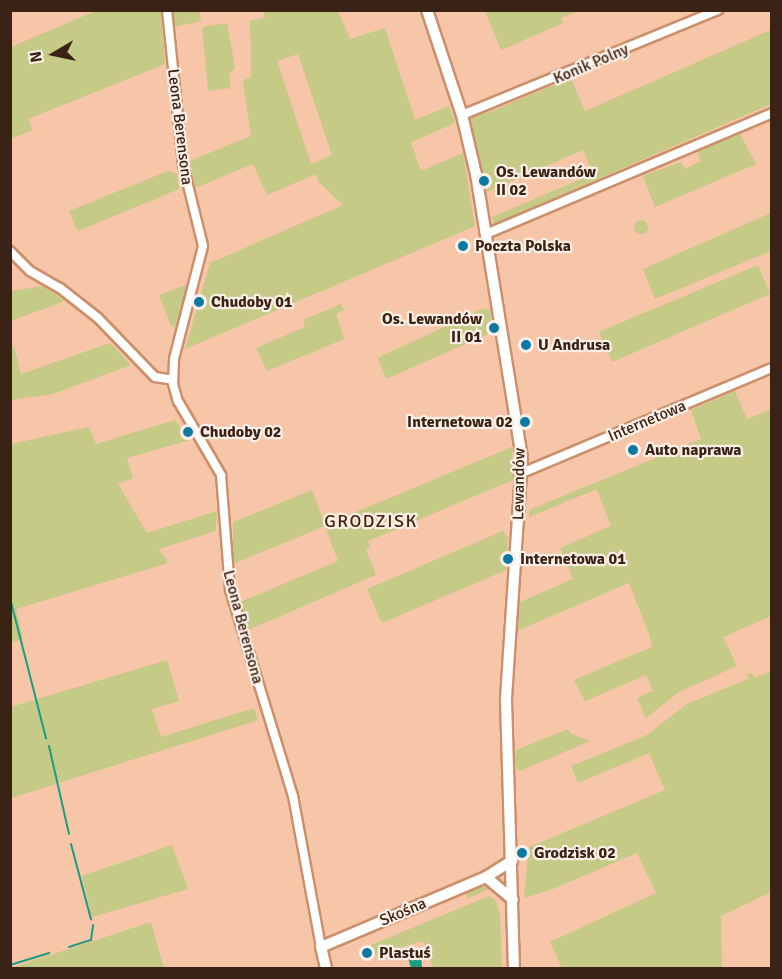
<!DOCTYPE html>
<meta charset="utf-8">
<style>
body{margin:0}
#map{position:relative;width:782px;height:979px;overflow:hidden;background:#f7c5a7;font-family:Signika,sans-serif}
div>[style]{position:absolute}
.green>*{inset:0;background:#c5ca86}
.round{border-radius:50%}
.water>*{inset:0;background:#199e80}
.stream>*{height:2px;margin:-1px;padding:0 1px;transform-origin:1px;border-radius:1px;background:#199e80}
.roads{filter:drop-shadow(2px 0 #cb8f6b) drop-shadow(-2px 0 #cb8f6b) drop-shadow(0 2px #cb8f6b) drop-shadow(0 -2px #cb8f6b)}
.street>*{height:8px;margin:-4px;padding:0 4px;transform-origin:4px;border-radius:4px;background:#fff}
.secondary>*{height:10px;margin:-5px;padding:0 5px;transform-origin:5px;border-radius:5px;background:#fff}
.dots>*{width:16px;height:16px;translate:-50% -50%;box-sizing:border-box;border:3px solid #fcefe7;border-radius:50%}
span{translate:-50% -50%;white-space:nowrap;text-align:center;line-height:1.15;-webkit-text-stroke:4.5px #fcefe7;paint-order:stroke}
.street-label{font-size:16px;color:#3a2314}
.poi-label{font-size:16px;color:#3a2314;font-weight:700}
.left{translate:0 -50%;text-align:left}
.right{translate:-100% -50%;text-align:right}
.neighbourhood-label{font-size:18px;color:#472105;letter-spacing:1.5px}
.frame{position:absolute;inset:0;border:12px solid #3a2314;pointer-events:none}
.north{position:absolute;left:24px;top:24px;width:60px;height:60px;-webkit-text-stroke:4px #fcefe7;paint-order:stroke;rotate:261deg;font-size:16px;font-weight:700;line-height:24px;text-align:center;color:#3a2314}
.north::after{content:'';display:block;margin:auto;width:21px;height:27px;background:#3a2314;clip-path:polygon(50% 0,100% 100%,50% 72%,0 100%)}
</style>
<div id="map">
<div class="green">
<i style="clip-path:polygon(98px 10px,161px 11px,165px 64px,28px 119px,33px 130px,11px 139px,11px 47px)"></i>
<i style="clip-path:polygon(174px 11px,200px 11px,201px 21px,174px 27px)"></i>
<i style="clip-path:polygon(evenodd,263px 11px,338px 11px,350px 39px,385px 28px,415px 120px,449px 106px,455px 123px,411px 142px,421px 171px,463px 153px,475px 226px,185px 349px,210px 263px,343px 205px,319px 182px,316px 174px,267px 195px,253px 164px,195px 188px,190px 161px,251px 136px,243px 81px,251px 76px,250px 21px,265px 18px,263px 11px,298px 54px,332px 155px,311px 164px,277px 61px,298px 54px)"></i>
<i style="clip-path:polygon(485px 11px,579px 11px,561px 18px,563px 23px,501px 50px)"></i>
<i style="clip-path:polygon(227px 23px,235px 67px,229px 75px,231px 88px,208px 91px,202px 27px)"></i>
<i style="clip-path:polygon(771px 30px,771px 104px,494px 224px,492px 217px,593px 174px,583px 150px,487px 192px,469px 116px,487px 113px,571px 78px,585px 111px)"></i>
<i style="clip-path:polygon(739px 132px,756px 164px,655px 207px,643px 176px,681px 162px,685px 169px,701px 161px,697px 150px)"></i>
<i style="clip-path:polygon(168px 171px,177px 174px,179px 189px,78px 231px,69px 211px)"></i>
<i style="clip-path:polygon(771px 213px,771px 251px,655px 299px,643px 269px)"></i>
<i class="round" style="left:634px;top:220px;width:14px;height:14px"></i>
<i style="clip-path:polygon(758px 265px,770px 294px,612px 362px,599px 332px)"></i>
<i style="clip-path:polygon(188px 284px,176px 326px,171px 327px,159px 295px)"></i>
<i style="clip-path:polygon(43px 286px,65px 301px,11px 321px,11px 291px)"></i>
<i style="clip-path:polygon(341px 304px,344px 310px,336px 314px,344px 339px,267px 371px,256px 348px,305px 327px,303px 320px)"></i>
<i style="clip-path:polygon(482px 309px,490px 310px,493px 332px,386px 379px,378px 358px)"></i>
<i style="clip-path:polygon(110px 343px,131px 365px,53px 394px,11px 400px,11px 347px,14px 346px,21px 374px)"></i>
<i style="clip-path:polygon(735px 391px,747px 419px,771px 409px,771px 616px,723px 637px,737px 666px,679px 692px,646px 718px,637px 698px,653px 691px,646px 675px,585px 701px,574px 680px,652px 647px,650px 637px,629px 583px,517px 631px,520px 602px,573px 579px,560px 548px,611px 526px,597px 489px,529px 517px,529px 510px,701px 439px,691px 410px)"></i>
<i style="clip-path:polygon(175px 420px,190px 440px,127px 458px,133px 478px,118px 484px,147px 533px,217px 511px,216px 531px,159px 549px,168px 563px,16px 609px,23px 639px,11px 643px,11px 444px,89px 427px,96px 444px)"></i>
<i style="clip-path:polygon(512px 447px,513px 480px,368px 541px,370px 548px,366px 550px,376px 575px,248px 630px,240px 602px,338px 561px,325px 526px,233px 564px,233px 522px,312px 490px,325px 525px)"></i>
<i style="clip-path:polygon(503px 531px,508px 538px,506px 570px,382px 623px,367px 589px)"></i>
<i style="clip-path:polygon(167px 660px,179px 701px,152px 709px,161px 737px,254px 708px,258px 720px,11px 798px,11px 707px)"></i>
<i style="clip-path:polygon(771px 671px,771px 892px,721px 916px,722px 968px,562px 968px,550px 942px,656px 893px,637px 853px,553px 889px,524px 898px,529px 847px,665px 790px,649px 753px,578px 783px,571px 766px,647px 735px,687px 704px,748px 679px,747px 675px,752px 673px,755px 678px)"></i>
<i style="clip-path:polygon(568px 729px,571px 734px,590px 741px,520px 771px,515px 766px,516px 750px)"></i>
<i style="clip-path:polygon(172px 845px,188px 889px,92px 917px,82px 876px)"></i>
<i style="clip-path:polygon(479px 885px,493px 887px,467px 899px,466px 890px)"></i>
<i style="clip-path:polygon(489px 896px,496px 901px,500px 914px,502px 968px,433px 968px,423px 941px,375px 955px,371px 945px)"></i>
<i style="clip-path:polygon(151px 922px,164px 968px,11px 968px)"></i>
</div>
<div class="water">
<i style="clip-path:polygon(415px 949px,421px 952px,422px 968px,411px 968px,407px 954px)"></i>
</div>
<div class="stream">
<i style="left:10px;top:598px;width:145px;rotate:75.6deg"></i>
<i style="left:49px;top:746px;width:90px;rotate:77.2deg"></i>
<i style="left:71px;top:844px;width:78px;rotate:75.1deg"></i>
<i style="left:69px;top:947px;width:23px;rotate:-18deg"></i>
<i style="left:91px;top:940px;width:15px;rotate:-82deg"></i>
<i style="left:10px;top:965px;width:41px;rotate:-17.1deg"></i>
</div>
<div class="roads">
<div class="street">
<i style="left:167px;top:10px;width:156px;rotate:84.1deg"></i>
<i style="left:183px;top:165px;width:83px;rotate:76.1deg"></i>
<i style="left:203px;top:246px;width:117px;rotate:104.4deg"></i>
<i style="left:174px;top:359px;width:25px;rotate:92deg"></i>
<i style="left:173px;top:384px;width:18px;rotate:74deg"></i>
<i style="left:178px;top:401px;width:86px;rotate:59.8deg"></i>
<i style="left:221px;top:475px;width:115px;rotate:85.5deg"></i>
<i style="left:230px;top:590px;width:215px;rotate:73deg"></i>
<i style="left:293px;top:796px;width:154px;rotate:79.5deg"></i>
<i style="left:462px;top:115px;width:277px;rotate:-22.3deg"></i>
<i style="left:486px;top:234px;width:311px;rotate:-22.9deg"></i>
<i style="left:10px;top:251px;width:28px;rotate:45deg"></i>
<i style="left:30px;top:271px;width:34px;rotate:30deg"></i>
<i style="left:60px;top:288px;width:48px;rotate:38.3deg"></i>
<i style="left:98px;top:318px;width:82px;rotate:46deg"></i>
<i style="left:155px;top:377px;width:18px;rotate:9deg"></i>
<i style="left:522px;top:473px;width:271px;rotate:-22.8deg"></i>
</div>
<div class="secondary">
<i style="left:427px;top:10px;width:111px;rotate:71.6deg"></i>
<i style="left:462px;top:115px;width:61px;rotate:76.7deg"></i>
<i style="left:476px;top:174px;width:287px;rotate:80.8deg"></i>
<i style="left:522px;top:457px;width:244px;rotate:93.8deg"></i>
<i style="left:506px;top:700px;width:268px;rotate:88.3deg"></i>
<i style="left:486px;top:877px;width:35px;rotate:40deg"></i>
<i style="left:326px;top:968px;width:22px;rotate:-103deg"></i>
<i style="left:321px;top:947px;width:179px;rotate:-23deg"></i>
<i style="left:486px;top:877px;width:31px;rotate:-32deg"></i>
</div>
</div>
<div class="dots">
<i style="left:484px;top:181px;background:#0c79a3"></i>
<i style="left:463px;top:246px;background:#0c79a3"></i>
<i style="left:199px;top:302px;background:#0c79a3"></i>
<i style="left:494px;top:328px;background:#0c79a3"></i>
<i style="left:526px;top:345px;background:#0c79a3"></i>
<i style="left:525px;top:422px;background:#0c79a3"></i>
<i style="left:188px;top:432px;background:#0c79a3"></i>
<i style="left:633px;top:450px;background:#0c79a3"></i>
<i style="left:508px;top:559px;background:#0c79a3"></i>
<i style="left:522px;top:853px;background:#0c79a3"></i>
<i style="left:367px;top:953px;background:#0c79a3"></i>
</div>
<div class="street-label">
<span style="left:591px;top:64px;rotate:-23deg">Konik Polny</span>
<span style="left:180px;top:127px;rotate:83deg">Leona Berensona</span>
<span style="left:647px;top:421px;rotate:-23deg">Internetowa</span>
<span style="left:519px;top:484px;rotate:-89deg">Lewandów</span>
<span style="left:243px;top:627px;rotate:75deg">Leona Berensona</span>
<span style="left:403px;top:912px;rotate:-23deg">Skośna</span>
</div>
<div class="poi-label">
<span class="left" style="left:496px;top:181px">Os. Lewandów<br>II 02</span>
<span class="left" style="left:475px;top:246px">Poczta Polska</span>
<span class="left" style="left:211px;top:302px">Chudoby 01</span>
<span class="right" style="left:482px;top:328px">Os. Lewandów<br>II 01</span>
<span class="left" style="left:538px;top:345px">U Andrusa</span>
<span class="right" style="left:513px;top:422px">Internetowa 02</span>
<span class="left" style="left:200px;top:432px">Chudoby 02</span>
<span class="left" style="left:645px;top:450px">Auto naprawa</span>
<span class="left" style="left:520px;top:559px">Internetowa 01</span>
<span class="left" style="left:534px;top:853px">Grodzisk 02</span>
<span class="left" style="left:379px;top:953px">Plastuś</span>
</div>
<div class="neighbourhood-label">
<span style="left:371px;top:521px">GRODZISK</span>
</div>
<div class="frame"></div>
<div class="north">N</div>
</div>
